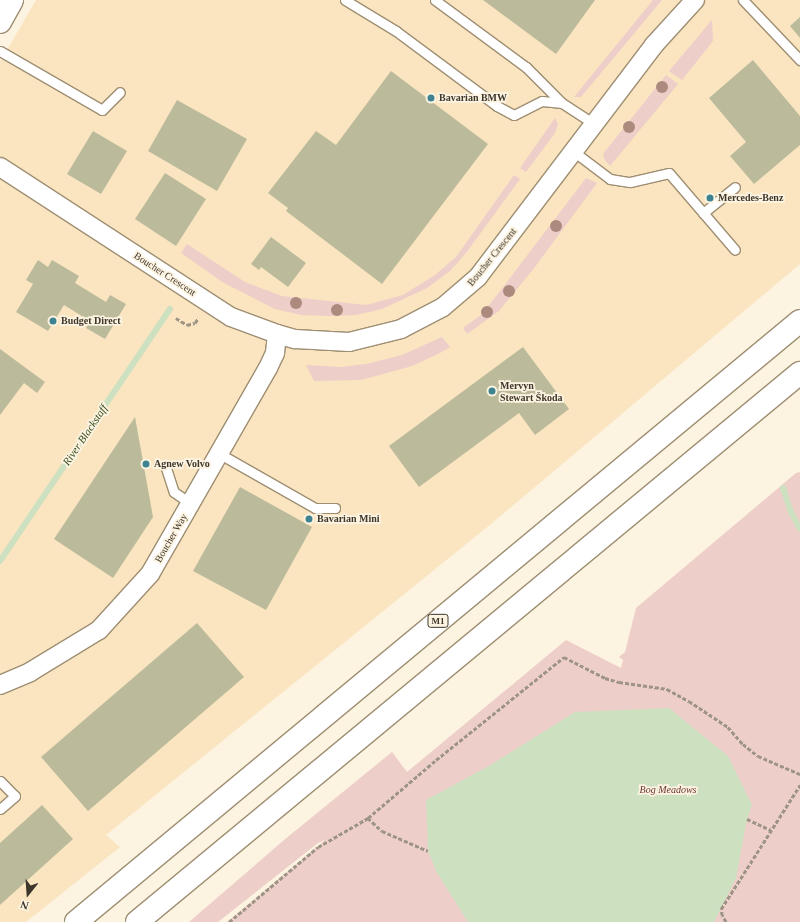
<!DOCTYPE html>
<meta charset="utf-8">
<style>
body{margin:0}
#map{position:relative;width:800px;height:922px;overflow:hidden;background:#fdf3e1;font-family:"Times New Roman",serif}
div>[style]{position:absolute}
.built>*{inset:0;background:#fae5c0}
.green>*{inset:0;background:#edcec9}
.water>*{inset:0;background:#cde0c0}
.stream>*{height:6px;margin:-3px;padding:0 3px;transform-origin:3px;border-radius:3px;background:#cde0c0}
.building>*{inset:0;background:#bbbb9b}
.path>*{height:2.5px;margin-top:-1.25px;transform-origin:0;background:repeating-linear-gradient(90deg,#9d9485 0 4px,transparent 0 6px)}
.roads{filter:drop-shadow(1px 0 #9e8e72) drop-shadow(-1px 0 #9e8e72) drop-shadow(0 1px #9e8e72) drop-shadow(0 -1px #9e8e72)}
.service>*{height:9px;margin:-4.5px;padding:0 4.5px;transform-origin:4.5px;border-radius:4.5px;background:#fff}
.minor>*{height:18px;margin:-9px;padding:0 9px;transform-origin:9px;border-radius:9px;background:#fff}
.tertiary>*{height:22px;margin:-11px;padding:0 11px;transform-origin:11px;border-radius:11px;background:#fff}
.motorway>*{height:22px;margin:-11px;padding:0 11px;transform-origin:11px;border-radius:11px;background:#fff}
.trees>*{width:12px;height:12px;margin:-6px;border-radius:50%;background:#ac8a7e}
.dots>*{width:11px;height:11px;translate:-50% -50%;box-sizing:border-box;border:2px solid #fdf3e1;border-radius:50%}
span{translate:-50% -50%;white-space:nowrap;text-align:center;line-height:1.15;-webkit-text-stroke:3.5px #fdf3e1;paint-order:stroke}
.shield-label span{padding:1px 3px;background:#fdf3e1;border:1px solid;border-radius:3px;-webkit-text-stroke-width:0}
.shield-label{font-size:9px;color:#3d362a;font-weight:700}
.poi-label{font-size:10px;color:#3d362a;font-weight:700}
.left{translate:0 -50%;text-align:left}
.street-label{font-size:10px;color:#3d362a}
.park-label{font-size:10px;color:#6a342d;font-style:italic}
.water-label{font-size:11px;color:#30491a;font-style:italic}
.north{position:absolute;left:8px;top:874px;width:40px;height:40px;-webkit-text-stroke:3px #fdf3e1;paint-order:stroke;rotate:197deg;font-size:11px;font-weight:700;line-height:16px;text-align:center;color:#3d362a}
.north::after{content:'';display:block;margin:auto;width:14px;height:18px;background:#3d362a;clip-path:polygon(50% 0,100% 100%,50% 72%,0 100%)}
</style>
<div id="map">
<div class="built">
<i style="clip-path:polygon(36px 0,800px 0,800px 264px,491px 524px,106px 835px,120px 847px,26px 922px,0 922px,0 62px)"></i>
</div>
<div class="green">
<i style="clip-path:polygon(653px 0,662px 0,581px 97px,574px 97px)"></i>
<i style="clip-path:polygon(712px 20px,713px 41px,682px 80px,669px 71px)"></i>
<i style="clip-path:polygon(666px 75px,678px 84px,610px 166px,604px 159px,603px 154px)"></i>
<i style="clip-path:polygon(555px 118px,558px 124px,555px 133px,526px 172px,520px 168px)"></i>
<i style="clip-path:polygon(514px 175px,520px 179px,466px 253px,450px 271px,427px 288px,382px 309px,356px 315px,330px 316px,301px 315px,275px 309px,224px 283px,181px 253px,187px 244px,245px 282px,282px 296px,366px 305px,403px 295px,435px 275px,456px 257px)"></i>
<i style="clip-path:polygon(586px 178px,597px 183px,535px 267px,499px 311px,467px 334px,463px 328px,481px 315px,497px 295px)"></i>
<i style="clip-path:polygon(442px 337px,450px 347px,440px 353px,412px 366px,361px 380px,314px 381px,306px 365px,341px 367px,366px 364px,402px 355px)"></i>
<i style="clip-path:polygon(800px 472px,800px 922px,227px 922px,325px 840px,318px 843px,218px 922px,189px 922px,284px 840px,392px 752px,407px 772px,566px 640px,621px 668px,623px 660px,619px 657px,625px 652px,636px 608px,796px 473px)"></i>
</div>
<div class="water">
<i style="clip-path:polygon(669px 708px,728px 756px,752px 805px,747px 819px,736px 878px,714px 922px,468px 922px,436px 871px,428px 851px,426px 800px,487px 767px,575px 712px)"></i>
</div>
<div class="stream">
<i style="left:783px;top:488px;width:23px;rotate:72deg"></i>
<i style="left:790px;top:510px;width:21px;rotate:62deg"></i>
<i style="left:0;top:561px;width:304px;rotate:-56deg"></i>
</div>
<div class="building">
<i style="clip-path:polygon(483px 0,595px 0,556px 54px)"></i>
<i style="clip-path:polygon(800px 17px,800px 38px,790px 26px)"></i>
<i style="clip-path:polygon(753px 60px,800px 116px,800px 145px,754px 184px,730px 156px,746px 142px,709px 98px)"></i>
<i style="clip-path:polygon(391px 71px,488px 144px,382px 284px,286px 211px,288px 208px,268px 193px,316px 131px,336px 145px)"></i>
<i style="clip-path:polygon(177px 100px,247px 139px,217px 191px,148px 151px)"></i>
<i style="clip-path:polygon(93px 131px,127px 151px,101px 194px,67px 174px)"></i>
<i style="clip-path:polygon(165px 173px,206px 199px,176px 246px,135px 219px)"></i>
<i style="clip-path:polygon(271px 237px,306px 263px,288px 287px,261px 267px,259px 270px,251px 264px)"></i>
<i style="clip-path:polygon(38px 260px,48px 267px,52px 260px,79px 276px,75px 283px,106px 302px,110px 295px,126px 304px,105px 339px,86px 328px,90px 321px,64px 305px,48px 331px,16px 312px,33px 284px,26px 280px)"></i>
<i style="clip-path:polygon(523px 347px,569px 409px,535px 435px,519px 413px,419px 487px,389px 446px)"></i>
<i style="clip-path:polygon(0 349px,45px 382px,37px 393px,24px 383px,0 415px)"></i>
<i style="clip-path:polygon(135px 417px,153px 517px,113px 578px,54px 539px)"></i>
<i style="clip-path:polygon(240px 487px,312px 527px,266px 610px,193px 571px)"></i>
<i style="clip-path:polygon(197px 623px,244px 677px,88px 811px,41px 757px)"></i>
<i style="clip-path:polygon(42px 805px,73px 839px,0 905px,0 843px)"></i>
</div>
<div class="path">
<i style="left:176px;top:318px;width:13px;rotate:32deg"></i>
<i style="left:187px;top:325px;width:8px;rotate:-14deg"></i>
<i style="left:195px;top:323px;width:6px;rotate:-59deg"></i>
<i style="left:368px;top:818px;width:19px;rotate:43deg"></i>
<i style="left:382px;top:831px;width:50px;rotate:23.5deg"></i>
<i style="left:747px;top:819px;width:26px;rotate:25deg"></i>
<i style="left:229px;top:922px;width:116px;rotate:-40.1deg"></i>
<i style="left:318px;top:847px;width:58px;rotate:-30.1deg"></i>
<i style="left:368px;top:818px;width:89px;rotate:-40.5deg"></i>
<i style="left:436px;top:760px;width:164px;rotate:-38.8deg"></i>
<i style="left:564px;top:657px;width:46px;rotate:27.1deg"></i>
<i style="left:605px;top:678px;width:15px;rotate:16deg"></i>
<i style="left:619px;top:682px;width:49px;rotate:8.3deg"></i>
<i style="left:667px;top:689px;width:25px;rotate:29deg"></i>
<i style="left:689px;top:701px;width:47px;rotate:33.7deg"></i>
<i style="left:728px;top:727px;width:23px;rotate:49deg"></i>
<i style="left:743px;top:744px;width:19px;rotate:39deg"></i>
<i style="left:758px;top:756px;width:46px;rotate:23.2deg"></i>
<i style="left:726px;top:922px;width:7px;rotate:-124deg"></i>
<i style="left:722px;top:916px;width:7px;rotate:-98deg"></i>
<i style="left:721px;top:909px;width:147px;rotate:-57.5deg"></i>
</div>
<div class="roads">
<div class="service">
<i style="left:345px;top:0;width:60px;rotate:31.3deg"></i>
<i style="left:396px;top:31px;width:126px;rotate:36.6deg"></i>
<i style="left:497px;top:106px;width:19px;rotate:28deg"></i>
<i style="left:514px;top:115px;width:31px;rotate:-27deg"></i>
<i style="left:542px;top:101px;width:20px;rotate:6deg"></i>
<i style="left:435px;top:0;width:113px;rotate:36.4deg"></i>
<i style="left:526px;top:67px;width:51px;rotate:45deg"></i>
<i style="left:562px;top:103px;width:38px;rotate:33deg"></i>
<i style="left:743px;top:0;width:83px;rotate:46.5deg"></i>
<i style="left:0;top:51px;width:118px;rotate:30deg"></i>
<i style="left:102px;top:110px;width:25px;rotate:-45deg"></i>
<i style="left:573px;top:151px;width:46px;rotate:37.1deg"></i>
<i style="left:610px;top:179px;width:20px;rotate:9deg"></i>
<i style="left:630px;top:182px;width:40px;rotate:-13deg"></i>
<i style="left:669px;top:173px;width:101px;rotate:49.4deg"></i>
<i style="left:703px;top:213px;width:41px;rotate:-39.1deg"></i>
<i style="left:220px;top:454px;width:109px;rotate:29.6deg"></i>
<i style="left:315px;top:508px;width:20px"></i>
<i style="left:166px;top:468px;width:25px;rotate:72deg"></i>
<i style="left:174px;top:492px;width:21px;rotate:35deg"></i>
<i style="left:0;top:781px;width:21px;rotate:45deg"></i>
<i style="left:15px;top:796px;width:20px;rotate:139deg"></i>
</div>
<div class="minor">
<i style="left:0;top:167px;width:275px;rotate:33deg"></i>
<i style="left:231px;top:317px;width:49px;rotate:20.3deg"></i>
<i style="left:277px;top:334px;width:19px;rotate:16deg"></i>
<i style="left:295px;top:339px;width:54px;rotate:3.2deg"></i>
<i style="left:349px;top:342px;width:54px;rotate:-14deg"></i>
<i style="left:401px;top:329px;width:47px;rotate:-27.6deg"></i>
<i style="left:443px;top:307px;width:46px;rotate:-40.6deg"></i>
<i style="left:478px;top:277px;width:291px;rotate:-52.8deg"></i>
<i style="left:654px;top:45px;width:61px;rotate:-47.7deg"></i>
<i style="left:0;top:685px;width:33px;rotate:-23deg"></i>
<i style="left:30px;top:672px;width:81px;rotate:-31.3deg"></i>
<i style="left:99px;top:630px;width:76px;rotate:-47.7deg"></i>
<i style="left:150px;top:574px;width:237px;rotate:-60.2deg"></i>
<i style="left:268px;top:368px;width:17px;rotate:-65deg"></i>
<i style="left:275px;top:353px;width:19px;rotate:-84deg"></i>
</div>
<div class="tertiary">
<i style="left:0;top:22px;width:25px;rotate:-61deg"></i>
</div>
<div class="motorway">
<i style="left:76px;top:922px;width:941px;rotate:-39.7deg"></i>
<i style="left:137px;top:922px;width:861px;rotate:-39.63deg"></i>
</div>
</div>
<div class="trees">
<i style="left:662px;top:87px"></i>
<i style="left:629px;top:127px"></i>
<i style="left:556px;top:226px"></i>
<i style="left:509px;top:291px"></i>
<i style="left:296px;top:303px"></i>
<i style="left:337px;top:310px"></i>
<i style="left:487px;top:312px"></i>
</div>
<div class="dots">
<i style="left:431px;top:98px;background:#3e8390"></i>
<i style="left:710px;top:198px;background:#3e8390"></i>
<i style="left:53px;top:321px;background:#3e8390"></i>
<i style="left:492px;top:391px;background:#3e8390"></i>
<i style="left:146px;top:464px;background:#3e8390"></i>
<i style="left:309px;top:519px;background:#3e8390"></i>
</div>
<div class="shield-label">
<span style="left:438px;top:621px">M1</span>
</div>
<div class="poi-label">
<span class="left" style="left:439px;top:98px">Bavarian BMW</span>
<span class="left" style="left:718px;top:198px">Mercedes-Benz</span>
<span class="left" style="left:61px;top:321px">Budget Direct</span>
<span class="left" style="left:500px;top:391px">Mervyn<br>Stewart Škoda</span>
<span class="left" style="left:154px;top:464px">Agnew Volvo</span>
<span class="left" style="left:317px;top:519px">Bavarian Mini</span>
</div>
<div class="street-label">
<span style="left:492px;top:257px;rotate:-51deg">Boucher Crescent</span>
<span style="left:165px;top:274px;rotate:33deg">Boucher Crescent</span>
<span style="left:171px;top:538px;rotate:-60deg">Boucher Way</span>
</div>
<div class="park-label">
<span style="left:668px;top:790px">Bog Meadows</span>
</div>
<div class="water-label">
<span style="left:85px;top:435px;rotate:-56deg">River Blackstaff</span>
</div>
<div class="north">N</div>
</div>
